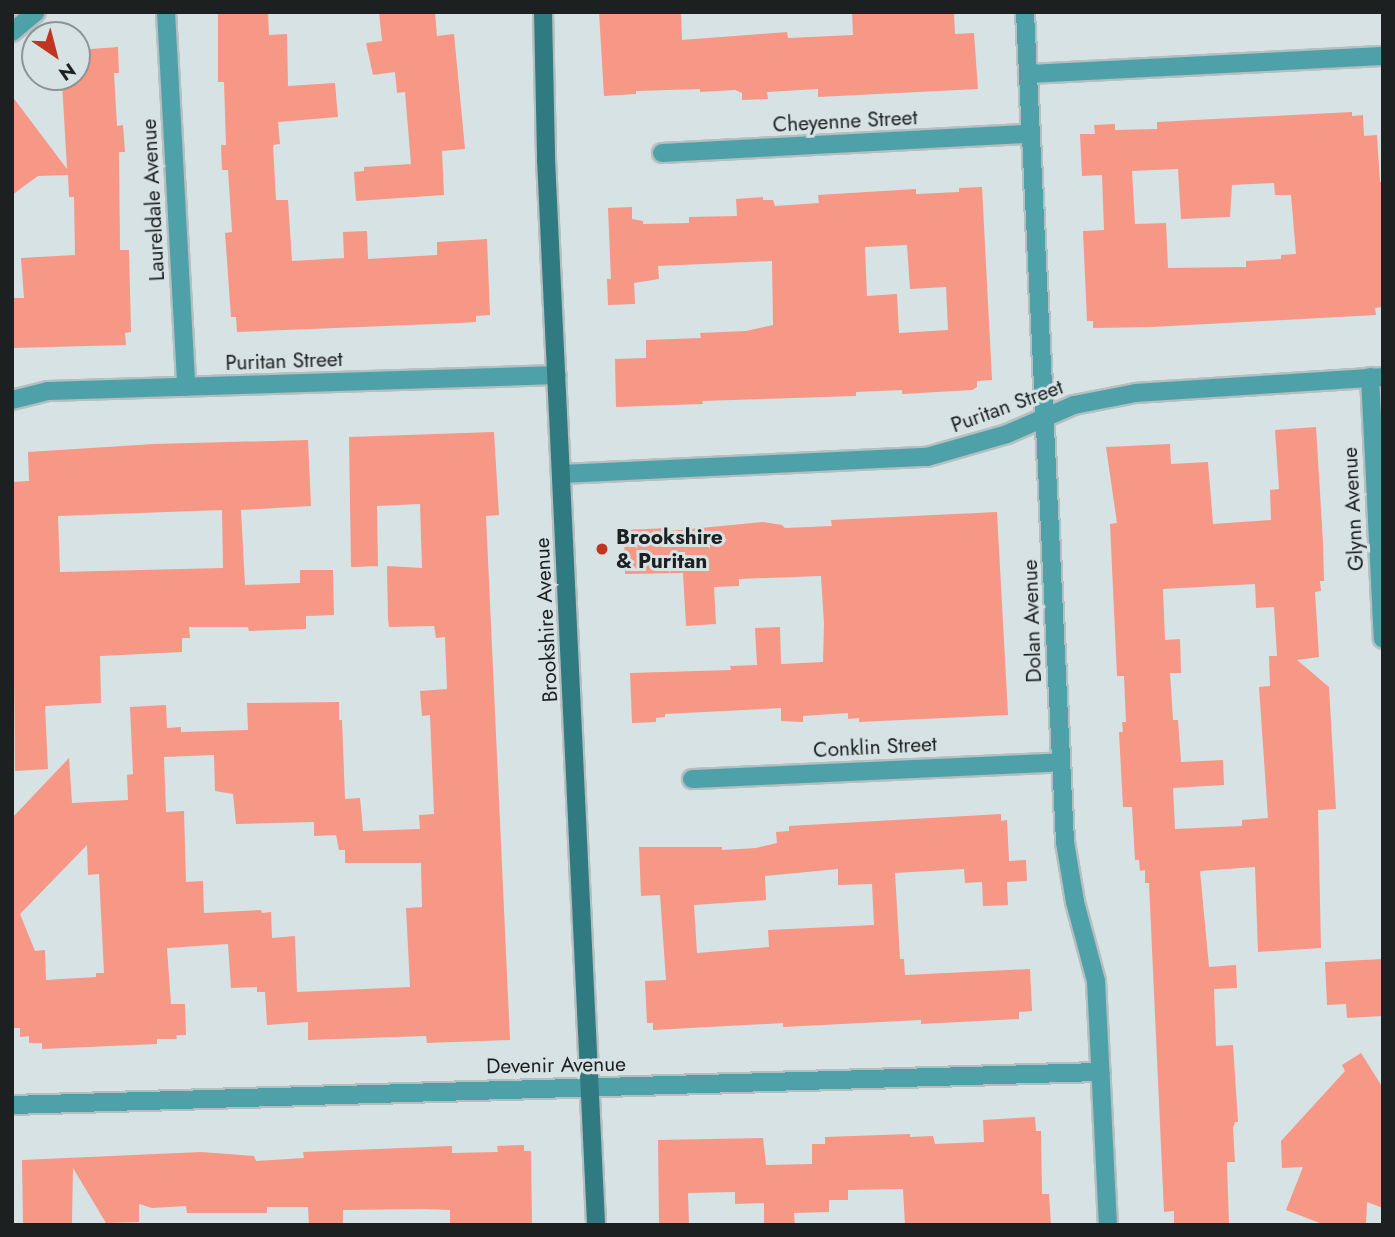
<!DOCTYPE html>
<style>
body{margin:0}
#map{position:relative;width:1395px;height:1237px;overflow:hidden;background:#d6e2e3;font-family:Jost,sans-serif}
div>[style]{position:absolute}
.building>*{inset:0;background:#f79786}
.roads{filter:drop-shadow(2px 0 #b5bfc0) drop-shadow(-2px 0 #b5bfc0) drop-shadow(0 2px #b5bfc0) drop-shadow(0 -2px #b5bfc0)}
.street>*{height:18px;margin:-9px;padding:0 9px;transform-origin:9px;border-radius:9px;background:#4fa1a9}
.secondary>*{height:18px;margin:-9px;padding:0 9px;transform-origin:9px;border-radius:9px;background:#307a81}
.dots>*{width:19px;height:19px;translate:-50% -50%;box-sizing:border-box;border:4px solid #d6e2e3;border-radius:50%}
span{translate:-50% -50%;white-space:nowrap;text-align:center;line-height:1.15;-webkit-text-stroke:6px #d6e2e3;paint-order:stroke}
.street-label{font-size:21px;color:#1c2021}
.poi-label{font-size:21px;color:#1c2021;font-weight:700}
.left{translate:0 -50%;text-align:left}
.frame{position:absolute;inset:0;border:14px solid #1c2021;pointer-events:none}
.north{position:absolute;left:21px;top:21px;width:70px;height:70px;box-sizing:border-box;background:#d6e2e3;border:2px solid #8c9495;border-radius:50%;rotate:145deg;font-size:19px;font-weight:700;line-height:28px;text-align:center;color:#1c2021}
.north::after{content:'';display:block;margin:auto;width:24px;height:32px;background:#c03422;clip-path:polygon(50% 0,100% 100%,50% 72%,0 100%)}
</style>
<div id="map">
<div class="building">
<i style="clip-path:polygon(218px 12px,268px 12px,269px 35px,287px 34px,288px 86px,335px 83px,338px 117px,278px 122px,280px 144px,273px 145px,276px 200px,288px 200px,292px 261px,344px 258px,343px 232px,367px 231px,368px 259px,437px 255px,437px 242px,487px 239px,490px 315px,476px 316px,476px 322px,460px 323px,237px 332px,236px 317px,231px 317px,225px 233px,232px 232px,228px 170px,222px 170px,221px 145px,226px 145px,224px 82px,218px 82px)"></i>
<i style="clip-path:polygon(379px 12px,435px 12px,437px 36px,454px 34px,465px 149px,442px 151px,444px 195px,356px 201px,354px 172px,364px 171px,364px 167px,411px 164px,405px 92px,397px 93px,395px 72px,373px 75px,366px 43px,382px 41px)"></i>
<i style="clip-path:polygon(599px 12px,681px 12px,682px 40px,787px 32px,788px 38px,853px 35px,852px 12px,954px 12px,955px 34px,974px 33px,978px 89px,818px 97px,818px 89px,767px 92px,768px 99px,742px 100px,742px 93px,735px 90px,700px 92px,700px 89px,636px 91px,636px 94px,604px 96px)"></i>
<i style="clip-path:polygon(118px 47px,119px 73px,114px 73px,117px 126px,123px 125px,125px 152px,119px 152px,120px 250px,129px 250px,131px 332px,125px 333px,126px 345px,12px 348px,12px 298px,24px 298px,21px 258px,75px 255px,74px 197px,69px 197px,68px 175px,38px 176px,12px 195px,12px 96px,67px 169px,62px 82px,71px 82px,71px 77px,77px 77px,77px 50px)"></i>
<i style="clip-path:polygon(evenodd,1352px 112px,1352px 116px,1363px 115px,1364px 136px,1377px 135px,1380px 182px,1383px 181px,1383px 307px,1375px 308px,1376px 315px,1152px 327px,1093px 328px,1093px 321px,1087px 321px,1083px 231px,1104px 230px,1102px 175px,1082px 176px,1080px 134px,1095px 134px,1094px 125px,1115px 124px,1115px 130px,1157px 129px,1157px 122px,1352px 112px,1178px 169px,1181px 219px,1230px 217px,1232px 185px,1274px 183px,1275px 195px,1291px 195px,1296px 254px,1281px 255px,1281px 259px,1246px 261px,1246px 267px,1168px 268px,1166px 223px,1135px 224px,1132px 171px,1178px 169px)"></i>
<i style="clip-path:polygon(evenodd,982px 187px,992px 380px,977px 381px,977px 387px,972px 390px,902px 394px,902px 390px,856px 392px,856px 396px,702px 401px,703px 404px,616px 407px,615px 359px,646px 358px,646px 340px,701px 338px,700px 333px,746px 331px,773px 325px,772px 261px,658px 266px,659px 279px,634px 283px,635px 304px,608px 305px,607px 279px,611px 279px,608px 208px,632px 207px,632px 219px,643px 221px,643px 224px,689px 223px,689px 217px,737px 216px,736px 199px,763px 197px,763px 200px,773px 200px,775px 206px,819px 203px,818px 195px,916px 189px,916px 194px,959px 192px,959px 188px,982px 187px,907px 245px,910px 289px,946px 287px,948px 330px,899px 333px,897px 294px,867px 296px,865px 247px,907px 245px)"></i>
<i style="clip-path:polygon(evenodd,1316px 427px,1323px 542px,1324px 581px,1320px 581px,1321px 591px,1315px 592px,1319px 657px,1297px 660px,1329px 687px,1336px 809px,1318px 810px,1321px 948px,1258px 952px,1255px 867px,1200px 871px,1209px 967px,1236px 965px,1237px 988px,1214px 989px,1216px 1046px,1233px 1045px,1238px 1122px,1235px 1122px,1233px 1128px,1235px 1162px,1227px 1162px,1229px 1225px,1174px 1225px,1174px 1211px,1164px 1212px,1149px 883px,1145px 883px,1145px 870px,1140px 871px,1139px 860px,1135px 860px,1132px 807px,1123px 807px,1119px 732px,1123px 732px,1122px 722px,1126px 722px,1124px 676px,1117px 676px,1110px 524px,1117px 523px,1106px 447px,1170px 444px,1171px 464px,1208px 462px,1213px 524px,1271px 520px,1270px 490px,1279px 489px,1275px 430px,1316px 427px,1255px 584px,1256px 608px,1274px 607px,1277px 656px,1269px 656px,1270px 686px,1259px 687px,1268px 818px,1242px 820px,1242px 826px,1175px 829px,1173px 788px,1224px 785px,1223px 760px,1181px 762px,1178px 720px,1173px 720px,1170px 673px,1181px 673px,1180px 639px,1165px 640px,1163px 589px,1255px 584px)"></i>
<i style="clip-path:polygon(evenodd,494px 432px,499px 515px,486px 516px,510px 1040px,427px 1043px,426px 1036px,308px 1040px,308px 1022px,267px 1025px,265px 992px,257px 992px,257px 987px,231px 988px,228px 944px,167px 948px,171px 1004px,185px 1004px,186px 1035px,176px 1035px,177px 1039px,157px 1039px,157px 1044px,42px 1049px,42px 1043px,29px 1043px,29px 1036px,20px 1037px,20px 1028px,12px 1028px,12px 818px,69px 758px,72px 803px,128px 800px,127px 775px,133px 774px,130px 707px,166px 705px,167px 728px,181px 727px,181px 732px,248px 730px,247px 703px,339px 702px,339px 720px,342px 720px,345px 799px,360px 798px,363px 831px,420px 829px,419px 815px,434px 814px,430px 715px,422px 716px,420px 691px,447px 689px,445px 637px,436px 638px,434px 626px,389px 627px,388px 619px,387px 566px,422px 568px,420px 504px,377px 506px,378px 566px,351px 567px,349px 437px,494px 432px,214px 755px,215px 791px,233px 794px,236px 824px,314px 822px,314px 836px,336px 835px,339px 850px,345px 850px,345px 863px,421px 863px,422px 907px,406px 908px,410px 987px,297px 992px,295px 936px,272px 938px,271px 912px,262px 913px,261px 910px,204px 913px,203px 881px,186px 882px,184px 811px,166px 812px,164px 757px,214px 755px,494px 432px,87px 845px,88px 875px,99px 874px,104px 973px,96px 973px,96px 977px,46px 980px,45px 950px,35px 951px,20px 914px,87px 845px)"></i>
<i style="clip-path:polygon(evenodd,308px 440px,311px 506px,241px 510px,245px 585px,300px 583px,300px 570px,333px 570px,334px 615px,306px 616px,306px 629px,249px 631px,248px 627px,189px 627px,190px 638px,182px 638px,182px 652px,100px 656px,101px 703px,45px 706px,48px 769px,15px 771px,12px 482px,29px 481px,28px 452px,154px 444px,308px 440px,222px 510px,223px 568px,60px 572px,58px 516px,222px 510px)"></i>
<i style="clip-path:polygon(997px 512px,1008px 715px,859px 722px,859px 718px,848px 719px,848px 713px,803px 716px,803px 722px,781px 721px,781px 708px,665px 714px,665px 717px,656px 718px,656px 722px,632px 723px,630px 673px,731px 670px,730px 666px,757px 665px,755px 628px,780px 627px,781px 664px,823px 662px,824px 624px,821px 576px,739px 579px,739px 586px,714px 587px,716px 624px,686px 626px,683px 573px,625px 574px,624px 530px,669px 528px,669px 531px,763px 522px,782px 525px,785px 528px,832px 526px,831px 520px)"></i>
<i style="clip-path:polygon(evenodd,1001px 814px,1001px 821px,1007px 820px,1009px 861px,1026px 860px,1027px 881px,1007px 882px,1008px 905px,983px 906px,982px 882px,965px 883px,964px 869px,895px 873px,900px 959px,904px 959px,905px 975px,1030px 969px,1032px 1011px,1019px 1012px,1019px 1019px,921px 1024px,921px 1020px,783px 1027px,783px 1023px,653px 1030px,653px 1023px,647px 1023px,645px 981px,666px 980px,660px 895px,641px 896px,639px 847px,722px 847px,722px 850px,756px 848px,777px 843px,776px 832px,789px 831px,789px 826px,1001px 814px,838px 869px,838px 885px,872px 884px,874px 925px,768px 930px,769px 947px,697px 953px,694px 905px,766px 900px,765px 876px,838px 869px)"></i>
<i style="clip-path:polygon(1383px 959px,1383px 1016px,1347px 1018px,1346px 1004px,1327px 1005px,1325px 962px)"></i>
<i style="clip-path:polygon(1361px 1053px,1383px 1088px,1383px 1208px,1367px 1202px,1366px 1225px,1325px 1225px,1286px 1210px,1303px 1167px,1282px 1168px,1281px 1141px,1345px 1071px,1342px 1065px)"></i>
<i style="clip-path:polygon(1035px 1117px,1036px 1131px,1041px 1131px,1042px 1194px,1049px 1194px,1051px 1225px,905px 1225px,903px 1189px,848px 1190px,848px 1200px,829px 1200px,829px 1212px,794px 1213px,795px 1225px,764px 1225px,764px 1203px,735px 1204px,735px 1192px,688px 1193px,689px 1225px,659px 1225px,658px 1140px,763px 1138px,766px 1165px,812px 1164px,812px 1144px,825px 1144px,825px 1137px,910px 1134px,910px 1137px,933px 1136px,935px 1144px,984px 1142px,983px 1120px)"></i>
<i style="clip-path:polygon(524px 1145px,524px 1151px,531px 1151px,532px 1225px,450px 1225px,450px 1210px,425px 1209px,343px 1210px,343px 1225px,309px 1225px,308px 1207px,267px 1207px,267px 1213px,187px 1213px,186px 1206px,152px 1208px,139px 1204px,139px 1222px,106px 1223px,73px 1168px,72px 1223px,23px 1225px,22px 1160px,201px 1152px,254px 1156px,256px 1161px,304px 1158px,303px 1152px,452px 1146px,452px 1153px,498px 1152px,497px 1146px)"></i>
</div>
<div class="roads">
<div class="street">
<i style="left:166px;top:12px;width:375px;rotate:86.9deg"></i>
<i style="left:1025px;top:12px;width:831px;rotate:87.24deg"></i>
<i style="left:1065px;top:842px;width:61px;rotate:80.5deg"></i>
<i style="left:1075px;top:902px;width:82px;rotate:75.1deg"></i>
<i style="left:1096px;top:981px;width:244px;rotate:87.2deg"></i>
<i style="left:12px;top:32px;width:31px;rotate:-40deg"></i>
<i style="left:1028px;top:74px;width:355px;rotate:-2.9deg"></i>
<i style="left:662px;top:153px;width:368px;rotate:-3deg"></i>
<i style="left:1370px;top:377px;width:262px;rotate:87.2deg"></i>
<i style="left:12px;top:400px;width:37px;rotate:-14deg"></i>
<i style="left:48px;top:391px;width:509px;rotate:-1.8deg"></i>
<i style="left:562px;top:474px;width:365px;rotate:-2.7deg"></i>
<i style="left:927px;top:457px;width:83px;rotate:-16deg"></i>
<i style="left:1007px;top:434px;width:73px;rotate:-23.4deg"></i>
<i style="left:1074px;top:405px;width:63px;rotate:-11deg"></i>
<i style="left:1136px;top:393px;width:248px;rotate:-3.7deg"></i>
<i style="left:692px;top:779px;width:368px;rotate:-2.6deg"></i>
<i style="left:12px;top:1105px;width:1089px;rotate:-1.74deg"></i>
</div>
<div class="secondary">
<i style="left:543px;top:12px;width:147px;rotate:88.8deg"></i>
<i style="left:546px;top:159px;width:1067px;rotate:87.31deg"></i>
</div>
</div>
<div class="dots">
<i style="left:602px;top:549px;background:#c03422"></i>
</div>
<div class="street-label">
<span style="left:845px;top:121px;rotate:-3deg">Cheyenne Street</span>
<span style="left:153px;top:200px;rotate:-93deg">Laureldale Avenue</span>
<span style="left:284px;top:361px;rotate:-2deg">Puritan Street</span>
<span style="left:1007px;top:406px;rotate:-20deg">Puritan Street</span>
<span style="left:1353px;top:509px;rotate:-93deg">Glynn Avenue</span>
<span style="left:546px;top:620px;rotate:-93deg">Brookshire Avenue</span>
<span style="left:1032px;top:621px;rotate:-92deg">Dolan Avenue</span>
<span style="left:875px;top:747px;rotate:-3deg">Conklin Street</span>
<span style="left:556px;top:1065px;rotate:-1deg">Devenir Avenue</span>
</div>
<div class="poi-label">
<span class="left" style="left:616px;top:549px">Brookshire<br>&amp; Puritan</span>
</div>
<div class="frame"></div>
<div class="north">N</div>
</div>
